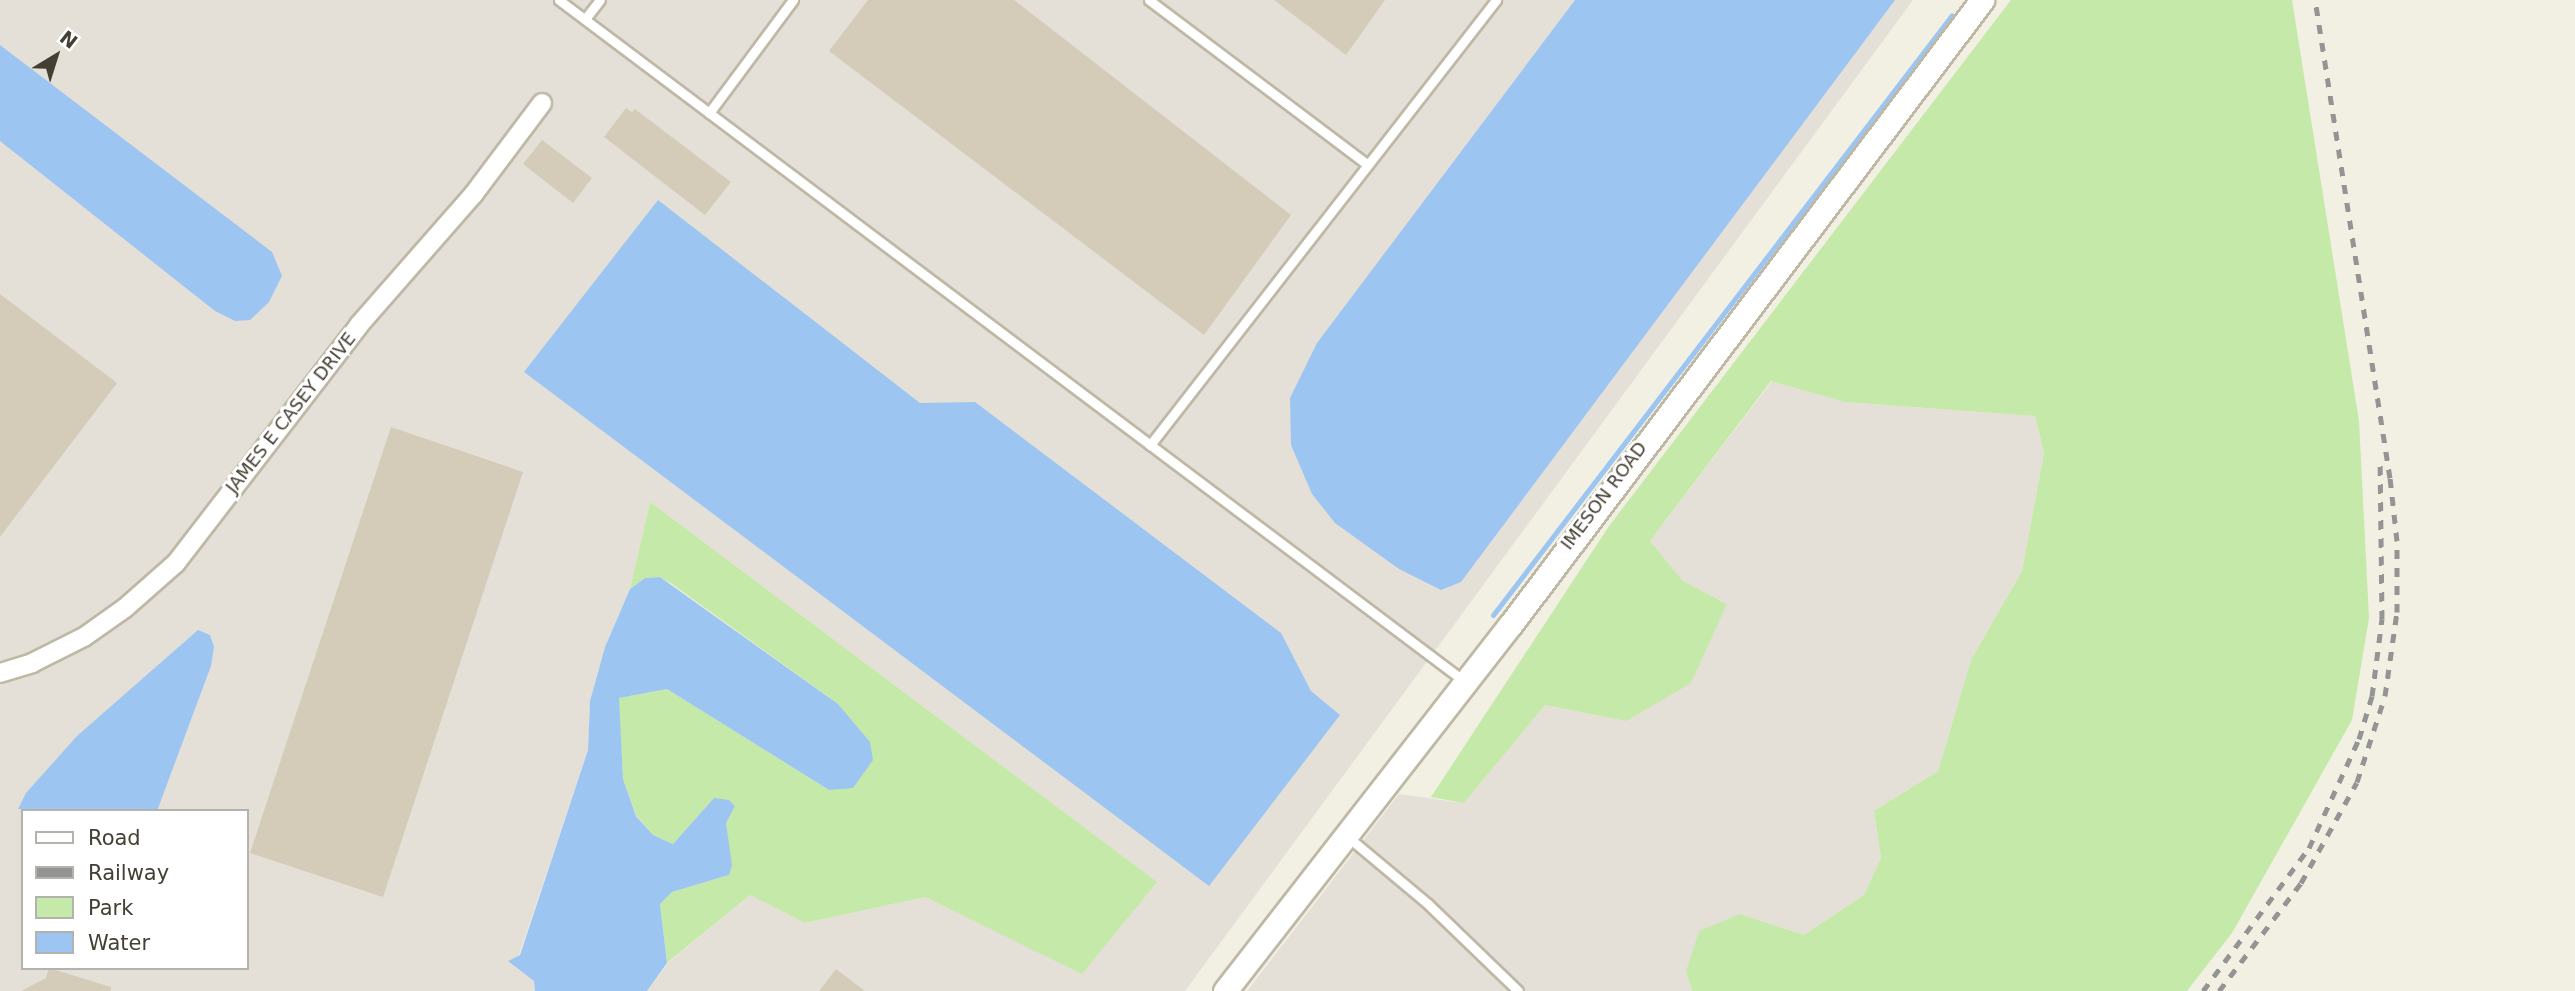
<!DOCTYPE html>
<style>
body{margin:0}
#map{position:relative;width:2575px;height:991px;overflow:hidden;background:#f2efe3;font-family:"DejaVu Sans",sans-serif}
div>[style]{position:absolute}
.industrial>*{inset:0;background:#e4e0d8}
.green>*{inset:0;background:#c5e9a9}
.water>*{inset:0;background:#9cc5f2}
.stream>*{height:5px;margin:-2.5px;padding:0 2.5px;transform-origin:2.5px;border-radius:2.5px;background:#9cc5f2}
.building>*{inset:0;background:#d4ccb8}
.roads{filter:drop-shadow(2px 0 #beb8a5) drop-shadow(-2px 0 #beb8a5) drop-shadow(0 2px #beb8a5) drop-shadow(0 -2px #beb8a5)}
.service>*{height:9px;margin:-4.5px;padding:0 4.5px;transform-origin:4.5px;border-radius:4.5px;background:#fff}
.minor>*{height:18px;margin:-9px;padding:0 9px;transform-origin:9px;border-radius:9px;background:#fff}
.tertiary>*{height:23px;margin:-11.5px;padding:0 11.5px;transform-origin:11.5px;border-radius:11.5px;background:#fff}
.rail>*{height:5px;margin-top:-2.5px;transform-origin:0;background:repeating-linear-gradient(90deg,#949494 0 9px,transparent 0 18px)}
span{translate:-50% -50%;white-space:nowrap;text-align:center;line-height:1.15;-webkit-text-stroke:6px #fff;paint-order:stroke}
.street-label{font-size:18px;color:#443f33}
.legend{position:absolute;left:21px;top:809px;width:228px;height:161px;box-sizing:border-box;background:#fff;border:2px solid #b4b2ad;margin:0;padding:9px 12px;list-style:none;font-size:21px;color:#443f33}
.legend li{display:flex;align-items:center;gap:14px;height:35px}
.legend b{width:35px;border:2px solid #b4b2ad}
.north{position:absolute;left:21px;top:21px;width:70px;height:70px;-webkit-text-stroke:5px #fff;paint-order:stroke;rotate:38deg;font-size:19px;font-weight:700;line-height:28px;text-align:center;color:#443f33}
.north::after{content:'';display:block;margin:auto;width:24px;height:32px;background:#443f33;clip-path:polygon(50% 0,100% 100%,50% 72%,0 100%)}
</style>
<div id="map">
<div class="industrial">
<i style="clip-path:polygon(evenodd,0 0,1913px 0,1185px 991px,647px 991px,668px 963px,750px 895px,805px 923px,925px 897px,1082px 973px,650px 502px,630px 589px,605px 647px,590px 701px,588px 750px,519px 955px,509px 961px,534px 981px,535px 991px,0 991px,0 0,23px 811px,247px 811px,247px 968px,23px 968px,23px 811px)"></i>
<i style="clip-path:polygon(1772px 381px,1845px 402px,2035px 416px,2044px 453px,2022px 571px,1971px 660px,1938px 771px,1874px 811px,1881px 858px,1864px 895px,1804px 935px,1740px 914px,1686px 971px,1692px 991px,1247px 991px,1399px 794px,1464px 803px,1545px 705px,1626px 721px,1727px 604px,1683px 581px,1650px 541px)"></i>
</div>
<div class="green">
<i style="clip-path:polygon(2011px 0,2292px 0,2359px 421px,2369px 618px,2352px 720px,2232px 933px,2187px 991px,1692px 991px,1686px 971px,1699px 931px,1740px 914px,1804px 935px,1864px 895px,1881px 858px,1874px 811px,1938px 771px,1971px 660px,2022px 571px,2044px 453px,2035px 416px,1845px 402px,1771px 381px,1650px 541px,1683px 581px,1727px 604px,1691px 683px,1626px 721px,1545px 705px,1464px 803px,1431px 797px,1609px 526px)"></i>
<i style="clip-path:polygon(650px 502px,1157px 882px,1082px 974px,925px 897px,805px 923px,750px 895px,667px 963px,660px 904px,672px 892px,729px 875px,726px 823px,714px 798px,673px 844px,653px 835px,636px 815px,623px 779px,618px 698px,667px 689px,829px 790px,838px 704px,672px 584px,660px 577px,645px 578px,630px 589px)"></i>
</div>
<div class="water">
<i style="clip-path:polygon(1575px 0,1895px 0,1461px 582px,1441px 590px,1399px 569px,1335px 523px,1312px 494px,1291px 445px,1290px 398px,1317px 343px)"></i>
<i style="clip-path:polygon(0 45px,272px 252px,282px 276px,269px 302px,250px 320px,235px 321px,215px 311px,0 141px)"></i>
<i style="clip-path:polygon(658px 200px,920px 403px,975px 402px,1281px 633px,1311px 691px,1340px 715px,1209px 886px,524px 372px)"></i>
<i style="clip-path:polygon(660px 577px,838px 704px,870px 742px,873px 760px,853px 788px,829px 790px,667px 689px,619px 698px,623px 779px,636px 816px,653px 835px,673px 844px,714px 798px,729px 800px,735px 806px,726px 823px,732px 865px,729px 875px,672px 892px,660px 904px,667px 963px,647px 991px,535px 991px,534px 981px,508px 961px,520px 955px,588px 750px,590px 701px,605px 647px,630px 589px,645px 578px)"></i>
<i style="clip-path:polygon(198px 630px,210px 635px,214px 647px,211px 666px,157px 811px,18px 809px,26px 793px,77px 736px)"></i>
</div>
<div class="stream">
<i style="left:1493px;top:615px;width:755px;rotate:-52.58deg"></i>
</div>
<div class="building">
<i style="clip-path:polygon(868px 0,1014px 0,1291px 215px,1204px 335px,829px 51px)"></i>
<i style="clip-path:polygon(1274px 0,1385px 0,1346px 55px)"></i>
<i style="clip-path:polygon(626px 108px,632px 112px,635px 109px,731px 182px,705px 215px,604px 137px)"></i>
<i style="clip-path:polygon(542px 140px,592px 178px,573px 203px,523px 164px)"></i>
<i style="clip-path:polygon(0 294px,117px 383px,0 537px)"></i>
<i style="clip-path:polygon(391px 427px,523px 472px,383px 897px,250px 853px)"></i>
<i style="clip-path:polygon(49px 968px,111px 987px,111px 991px,21px 991px,46px 978px)"></i>
<i style="clip-path:polygon(836px 969px,865px 991px,819px 991px)"></i>
</div>
<div class="roads">
<div class="service">
<i style="left:559px;top:0;width:1133px;rotate:36.96deg"></i>
<i style="left:1149px;top:0;width:274px;rotate:37deg"></i>
<i style="left:585px;top:19px;width:24px;rotate:-52deg"></i>
<i style="left:709px;top:113px;width:141px;rotate:-53.4deg"></i>
<i style="left:1150px;top:445px;width:564px;rotate:-52.13deg"></i>
<i style="left:1348px;top:837px;width:104px;rotate:39.9deg"></i>
<i style="left:1428px;top:904px;width:125px;rotate:44deg"></i>
</div>
<div class="minor">
<i style="left:0;top:673px;width:34px;rotate:-17deg"></i>
<i style="left:32px;top:663px;width:58px;rotate:-26.6deg"></i>
<i style="left:84px;top:637px;width:50px;rotate:-35.3deg"></i>
<i style="left:125px;top:608px;width:68px;rotate:-41.4deg"></i>
<i style="left:176px;top:563px;width:300px;rotate:-52.4deg"></i>
<i style="left:359px;top:325px;width:173px;rotate:-48.8deg"></i>
<i style="left:473px;top:195px;width:115px;rotate:-53.1deg"></i>
</div>
<div class="tertiary">
<i style="left:1225px;top:991px;width:465px;rotate:-52.1deg"></i>
<i style="left:1511px;top:624px;width:782px;rotate:-52.95deg"></i>
</div>
</div>
<div class="rail">
<i style="left:2203px;top:991px;width:178px;rotate:-53.5deg"></i>
<i style="left:2309px;top:848px;width:120px;rotate:-65.4deg"></i>
<i style="left:2359px;top:739px;width:45px;rotate:-73.2deg"></i>
<i style="left:2372px;top:696px;width:78px;rotate:-82.6deg"></i>
<i style="left:2382px;top:619px;width:154px;rotate:-90.7deg"></i>
<i style="left:2219px;top:991px;width:136px;rotate:-52.8deg"></i>
<i style="left:2301px;top:883px;width:115px;rotate:-61deg"></i>
<i style="left:2357px;top:782px;width:90px;rotate:-72deg"></i>
<i style="left:2385px;top:696px;width:85px;rotate:-81.9deg"></i>
<i style="left:2397px;top:612px;width:71px;rotate:-90deg"></i>
<i style="left:2397px;top:541px;width:63px;rotate:-96.3deg"></i>
<i style="left:2390px;top:478px;width:484px;rotate:-98.9deg"></i>
</div>
<div class="street-label">
<span style="left:291px;top:413px;rotate:-52deg">JAMES E CASEY DRIVE</span>
<span style="left:1604px;top:496px;rotate:-53deg">IMESON ROAD</span>
</div>
<ul class="legend">
<li><b style="height:9px;background:#fff"></b>Road</li>
<li><b style="height:9px;background:#949494"></b>Railway</li>
<li><b style="height:19px;background:#c5e9a9"></b>Park</li>
<li><b style="height:19px;background:#9cc5f2"></b>Water</li>
</ul>
<div class="north">N</div>
</div>
